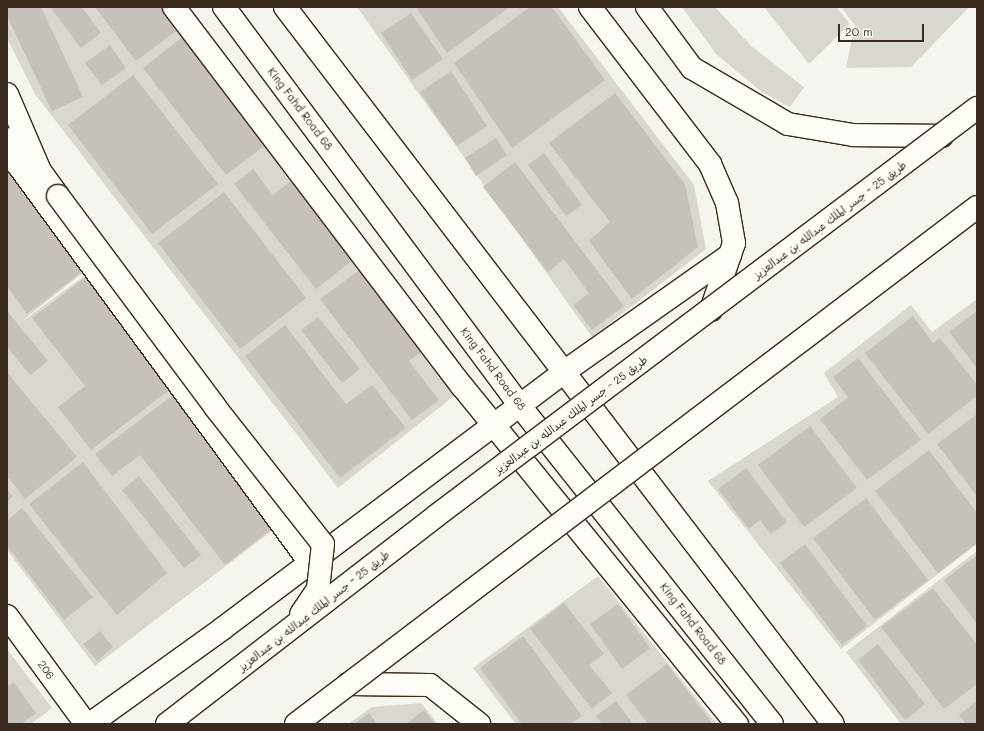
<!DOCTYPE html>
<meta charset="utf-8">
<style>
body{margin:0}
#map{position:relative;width:984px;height:731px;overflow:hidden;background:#f5f4ee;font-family:Mali,"Playpen Sans Arabic",sans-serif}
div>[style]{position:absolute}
.green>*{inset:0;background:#dad6d0}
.building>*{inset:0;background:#c7c1bb}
.roads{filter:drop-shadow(1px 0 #3b2a1e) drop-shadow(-1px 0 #3b2a1e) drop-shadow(0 1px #3b2a1e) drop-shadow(0 -1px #3b2a1e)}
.minor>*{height:22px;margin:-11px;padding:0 11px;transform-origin:11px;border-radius:11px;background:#fdfcf7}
.major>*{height:22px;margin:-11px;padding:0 11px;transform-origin:11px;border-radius:11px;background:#fdfcf7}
.bridges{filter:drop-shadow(1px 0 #3b2a1e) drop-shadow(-1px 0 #3b2a1e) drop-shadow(0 1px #3b2a1e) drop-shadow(0 -1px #3b2a1e)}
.major-bridge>*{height:22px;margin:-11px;padding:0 11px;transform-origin:11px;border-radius:11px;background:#fdfcf7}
span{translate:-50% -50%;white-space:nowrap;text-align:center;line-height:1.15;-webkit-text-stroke:3.5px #fdfcf7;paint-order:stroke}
.street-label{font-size:11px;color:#3b2a1e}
.frame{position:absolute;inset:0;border:8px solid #3b2a1e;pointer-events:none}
.scale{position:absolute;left:838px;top:24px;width:86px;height:18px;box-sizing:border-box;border:2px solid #3b2a1e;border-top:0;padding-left:5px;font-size:12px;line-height:14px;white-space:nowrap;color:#3b2a1e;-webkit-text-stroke:3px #fdfcf7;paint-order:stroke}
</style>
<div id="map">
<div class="green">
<i style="clip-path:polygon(7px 7px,167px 7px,459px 392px,338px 488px,35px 94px,7px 38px)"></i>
<i style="clip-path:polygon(357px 7px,558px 7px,694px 185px,706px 249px,592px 337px)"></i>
<i style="clip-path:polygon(682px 7px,715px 7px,751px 46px,804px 87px,790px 107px,762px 92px,716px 54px)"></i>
<i style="clip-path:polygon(764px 7px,836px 7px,850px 24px,809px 64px)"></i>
<i style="clip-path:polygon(841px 7px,969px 7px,911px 67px,846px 68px,855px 25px)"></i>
<i style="clip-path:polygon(7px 163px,85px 271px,13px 328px,87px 274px,281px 524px,95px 666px,7px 550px)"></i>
<i style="clip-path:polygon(977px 299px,977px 544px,841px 649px,708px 481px,838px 397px,824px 373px,911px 305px,932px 332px)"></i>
<i style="clip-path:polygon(977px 551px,977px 724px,901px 724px,846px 652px)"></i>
<i style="clip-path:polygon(598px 576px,717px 724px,516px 724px,473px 668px)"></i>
<i style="clip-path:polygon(7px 649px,52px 708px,31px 724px,7px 724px)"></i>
<i style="clip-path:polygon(421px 703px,438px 724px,348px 724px,372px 707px)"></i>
</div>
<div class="building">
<i style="clip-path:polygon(7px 7px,41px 7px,83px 97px,52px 111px,7px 16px)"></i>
<i style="clip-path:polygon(50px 7px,82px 7px,101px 33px,81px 48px)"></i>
<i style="clip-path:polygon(95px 7px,163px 7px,180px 28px,136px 61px)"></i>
<i style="clip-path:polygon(416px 7px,510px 7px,447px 53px)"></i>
<i style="clip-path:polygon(530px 7px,552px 7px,605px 80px,512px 148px,454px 63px)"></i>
<i style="clip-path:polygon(411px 13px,443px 59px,412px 80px,381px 33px)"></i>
<i style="clip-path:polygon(184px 36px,267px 144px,226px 175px,143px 68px)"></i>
<i style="clip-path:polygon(110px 45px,126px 68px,102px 85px,85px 63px)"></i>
<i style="clip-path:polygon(451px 71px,487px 126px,457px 146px,420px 92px)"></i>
<i style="clip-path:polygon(133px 75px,218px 184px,152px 234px,68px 125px)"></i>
<i style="clip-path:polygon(615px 93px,685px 184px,698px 247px,632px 299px,589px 241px,610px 222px,549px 143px)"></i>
<i style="clip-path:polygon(496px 138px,507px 155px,476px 176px,465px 158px)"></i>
<i style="clip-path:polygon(544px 153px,582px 205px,566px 216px,528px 165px)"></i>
<i style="clip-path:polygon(515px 162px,624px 306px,592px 330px,573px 305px,589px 293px,564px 259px,548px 272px,483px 187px)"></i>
<i style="clip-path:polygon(253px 169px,273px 195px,292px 180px,354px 259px,316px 289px,234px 184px)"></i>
<i style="clip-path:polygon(10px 172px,83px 271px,27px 314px,7px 286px,7px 175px)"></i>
<i style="clip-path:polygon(224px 192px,306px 298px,240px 349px,158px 243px)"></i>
<i style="clip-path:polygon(362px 268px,424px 350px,409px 361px,439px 400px,412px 420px,320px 299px)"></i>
<i style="clip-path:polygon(87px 276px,173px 387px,91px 450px,58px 407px,85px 386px,32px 318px)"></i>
<i style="clip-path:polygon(7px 311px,48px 361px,30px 375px,7px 347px)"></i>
<i style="clip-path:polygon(977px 311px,977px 368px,949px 332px)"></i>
<i style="clip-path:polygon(913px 316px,933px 343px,940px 338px,977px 385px,977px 396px,928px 434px,865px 353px)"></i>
<i style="clip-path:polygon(318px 317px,360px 369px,342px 383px,301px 330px)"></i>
<i style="clip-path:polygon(285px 325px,346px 404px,372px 385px,406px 428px,340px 478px,245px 356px)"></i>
<i style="clip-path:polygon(858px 358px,921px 440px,867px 480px,820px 419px,848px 397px,833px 377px)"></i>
<i style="clip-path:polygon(7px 372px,77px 457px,25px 499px,7px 476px)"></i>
<i style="clip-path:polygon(177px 392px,278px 524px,225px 565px,140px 455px,112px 476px,95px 454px)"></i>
<i style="clip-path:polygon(977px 414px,977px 496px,937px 444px)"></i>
<i style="clip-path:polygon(810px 426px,857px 488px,804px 527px,758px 465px)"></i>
<i style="clip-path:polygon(929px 450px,977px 513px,977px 543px,938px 573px,875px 491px)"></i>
<i style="clip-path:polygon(83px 462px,167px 573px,117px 615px,29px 504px)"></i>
<i style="clip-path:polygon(746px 468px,787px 522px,771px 534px,760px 520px,749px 529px,718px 489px)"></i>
<i style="clip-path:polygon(139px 476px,201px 555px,184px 568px,122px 490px)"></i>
<i style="clip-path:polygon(7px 490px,13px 497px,7px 502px)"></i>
<i style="clip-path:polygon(866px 498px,928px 580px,875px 620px,813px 538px)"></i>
<i style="clip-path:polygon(22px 508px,93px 597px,64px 620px,7px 546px,7px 521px)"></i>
<i style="clip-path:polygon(805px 544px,867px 626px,842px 645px,780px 563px)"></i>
<i style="clip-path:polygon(977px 555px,977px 624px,944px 580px)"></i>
<i style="clip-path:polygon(933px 588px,977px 645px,977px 684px,944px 709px,881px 627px)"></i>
<i style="clip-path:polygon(564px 603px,604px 654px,589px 665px,612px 693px,592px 709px,530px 629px)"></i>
<i style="clip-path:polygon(618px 604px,650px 648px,622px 669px,590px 624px)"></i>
<i style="clip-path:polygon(100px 631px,113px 647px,97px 661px,83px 644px)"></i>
<i style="clip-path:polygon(523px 636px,582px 716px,571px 724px,522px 724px,480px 668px)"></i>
<i style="clip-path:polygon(878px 644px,925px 704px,905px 720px,858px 660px)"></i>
<i style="clip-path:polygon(667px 664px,713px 724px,648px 724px,626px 695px)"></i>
<i style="clip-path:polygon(13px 682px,36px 713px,21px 724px,7px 724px,7px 687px)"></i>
<i style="clip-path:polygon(616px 701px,633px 724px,602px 724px,596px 716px)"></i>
<i style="clip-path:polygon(977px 701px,977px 724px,966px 724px,959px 715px)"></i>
<i style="clip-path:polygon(424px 710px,435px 724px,406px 724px)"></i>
<i style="clip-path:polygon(369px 713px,377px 724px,354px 724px)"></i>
</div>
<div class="roads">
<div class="minor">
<i style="left:174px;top:7px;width:476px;rotate:52.8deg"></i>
<i style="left:462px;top:386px;width:436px;rotate:50.9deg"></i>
<i style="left:7px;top:139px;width:28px;rotate:67deg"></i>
<i style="left:18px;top:165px;width:493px;rotate:53.7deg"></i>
<i style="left:90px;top:724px;width:163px;rotate:-35.7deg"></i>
<i style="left:222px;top:629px;width:428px;rotate:-36.9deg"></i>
<i style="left:564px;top:372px;width:203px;rotate:-35.2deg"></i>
</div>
<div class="major">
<i style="left:224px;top:7px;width:503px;rotate:53.4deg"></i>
<i style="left:524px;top:411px;width:399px;rotate:51.6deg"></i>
<i style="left:285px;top:7px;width:902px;rotate:52.61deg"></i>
<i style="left:590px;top:7px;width:198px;rotate:52.6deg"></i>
<i style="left:710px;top:164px;width:43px;rotate:66.4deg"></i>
<i style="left:727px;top:203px;width:41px;rotate:80.1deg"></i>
<i style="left:734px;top:243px;width:71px;rotate:108.9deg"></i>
<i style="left:647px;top:7px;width:76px;rotate:53.6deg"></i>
<i style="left:692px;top:68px;width:111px;rotate:30.3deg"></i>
<i style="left:788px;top:124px;width:66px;rotate:9.6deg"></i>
<i style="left:853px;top:135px;width:89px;rotate:0.6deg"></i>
<i style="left:7px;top:94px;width:84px;rotate:66.8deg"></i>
<i style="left:40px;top:171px;width:31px;rotate:54deg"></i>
<i style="left:7px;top:616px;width:134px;rotate:53.8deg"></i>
<i style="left:348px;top:684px;width:82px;rotate:0.7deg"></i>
<i style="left:430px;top:685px;width:63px;rotate:38.5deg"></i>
</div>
</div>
<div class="bridges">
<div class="major-bridge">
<i style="left:58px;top:196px;width:263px;rotate:53.3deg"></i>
<i style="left:215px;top:407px;width:174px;rotate:51.8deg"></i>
<i style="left:323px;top:544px;width:45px;rotate:96.3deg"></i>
<i style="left:318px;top:589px;width:30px;rotate:124deg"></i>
<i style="left:167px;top:724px;width:340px;rotate:-37.7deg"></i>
<i style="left:436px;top:516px;width:678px;rotate:-37.02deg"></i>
<i style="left:296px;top:724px;width:855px;rotate:-37.2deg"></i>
</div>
</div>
<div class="street-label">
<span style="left:300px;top:109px;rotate:53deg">King Fahd Road 68</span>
<span style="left:830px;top:220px;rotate:-37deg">طريق 25 - جسر الملك عبدالله بن عبدالعزيز</span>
<span style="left:493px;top:369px;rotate:53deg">King Fahd Road 68</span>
<span style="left:571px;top:415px;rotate:-37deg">طريق 25 - جسر الملك عبدالله بن عبدالعزيز</span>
<span style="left:314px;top:611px;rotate:-38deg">طريق 25 - جسر الملك عبدالله بن عبدالعزيز</span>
<span style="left:693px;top:624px;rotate:52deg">King Fahd Road 68</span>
<span style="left:46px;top:670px;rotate:54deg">206</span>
</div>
<div class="frame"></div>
<div class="scale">20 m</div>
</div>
